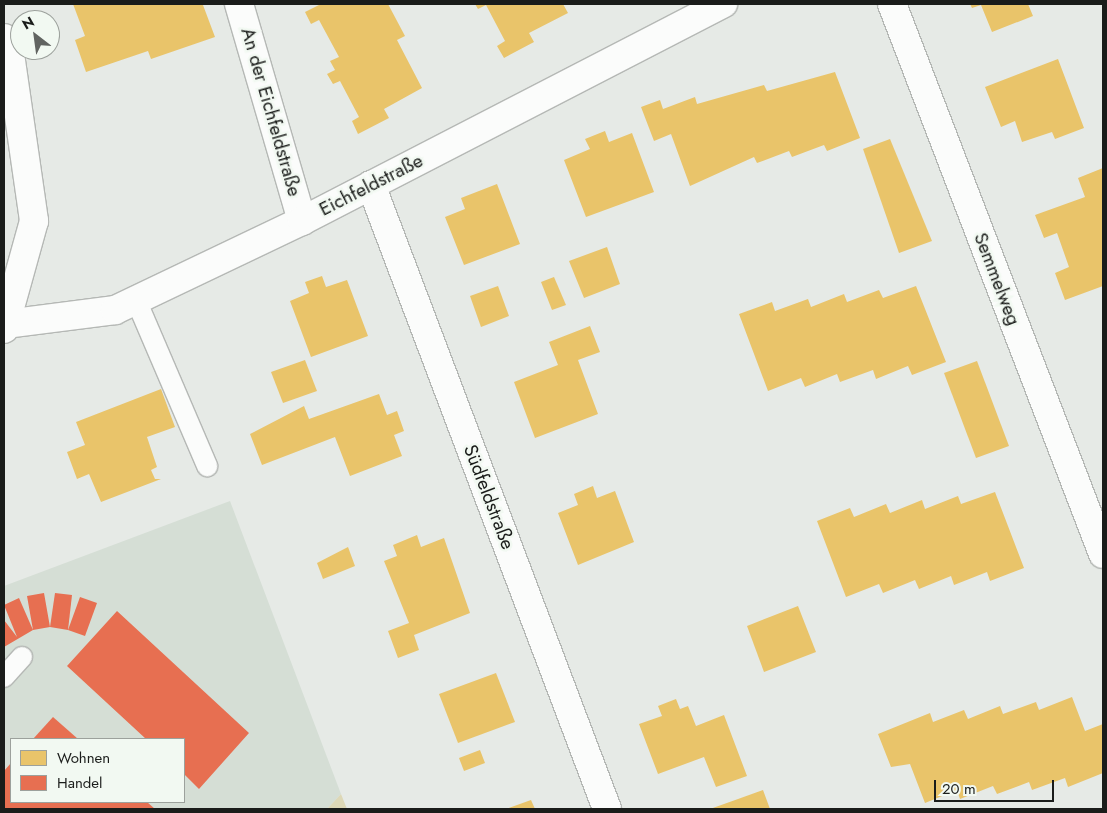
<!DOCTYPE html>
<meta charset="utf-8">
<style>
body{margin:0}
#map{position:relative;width:1107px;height:813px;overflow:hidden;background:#e6eae6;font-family:Jost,sans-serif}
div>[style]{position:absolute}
.built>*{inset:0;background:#d5ded5}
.green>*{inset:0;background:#ddd8b7}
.homes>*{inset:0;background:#e9c46a}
.shops>*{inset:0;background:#e76f51}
.roads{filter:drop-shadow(1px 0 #b5b8b5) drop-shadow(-1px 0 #b5b8b5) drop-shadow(0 1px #b5b8b5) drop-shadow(0 -1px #b5b8b5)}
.service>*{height:20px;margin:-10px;padding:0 10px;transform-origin:10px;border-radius:10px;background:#fbfcfb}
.minor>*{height:28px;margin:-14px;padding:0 14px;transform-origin:14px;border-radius:14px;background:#fbfcfb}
.secondary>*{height:28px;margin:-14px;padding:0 14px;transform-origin:14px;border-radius:14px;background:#fbfcfb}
span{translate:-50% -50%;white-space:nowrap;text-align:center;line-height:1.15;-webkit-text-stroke:5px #f2f9f2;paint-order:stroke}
.street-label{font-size:19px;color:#1a1c1a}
.frame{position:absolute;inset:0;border:5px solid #1a1c1a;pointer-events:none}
.legend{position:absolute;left:10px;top:738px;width:175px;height:65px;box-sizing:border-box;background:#f2f9f2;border:1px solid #9ca19c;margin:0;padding:6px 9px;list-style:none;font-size:15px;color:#1a1c1a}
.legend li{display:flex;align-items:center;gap:10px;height:25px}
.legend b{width:25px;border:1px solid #9ca19c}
.north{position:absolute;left:10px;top:10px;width:50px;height:50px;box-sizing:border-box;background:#f2f9f2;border:1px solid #9ca19c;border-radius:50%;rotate:330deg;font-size:14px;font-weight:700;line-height:20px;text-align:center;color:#1a1c1a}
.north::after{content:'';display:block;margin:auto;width:18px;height:22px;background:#616461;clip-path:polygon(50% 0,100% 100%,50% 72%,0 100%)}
.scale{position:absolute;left:934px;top:780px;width:120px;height:22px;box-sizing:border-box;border:2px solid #1a1c1a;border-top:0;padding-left:6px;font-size:15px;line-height:18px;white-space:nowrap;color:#1a1c1a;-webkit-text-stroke:4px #f2f9f2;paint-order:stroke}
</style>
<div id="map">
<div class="built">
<i style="clip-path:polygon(evenodd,230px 501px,341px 794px,327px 809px,4px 809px,4px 586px,230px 501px,11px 739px,184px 739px,184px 802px,11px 802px,11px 739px)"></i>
</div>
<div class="green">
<i style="clip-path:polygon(341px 794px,347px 809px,327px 809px)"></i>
</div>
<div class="homes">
<i style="clip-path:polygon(73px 4px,203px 5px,215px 37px,151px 59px,148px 51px,86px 72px,75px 40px,85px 36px)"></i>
<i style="clip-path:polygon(321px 4px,388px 4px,405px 36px,397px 40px,422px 88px,384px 109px,389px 118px,358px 134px,352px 121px,359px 117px,340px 81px,333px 84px,327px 74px,335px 70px,330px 61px,339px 57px,319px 20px,311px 24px,305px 12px)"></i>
<i style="clip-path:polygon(475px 4px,563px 4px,568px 13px,529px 33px,534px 42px,504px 58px,497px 46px,505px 41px,486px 5px,478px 9px)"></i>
<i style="clip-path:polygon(970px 4px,1028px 4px,1033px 16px,992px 32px,981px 5px,972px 8px)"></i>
<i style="clip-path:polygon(1058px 59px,1084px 128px,1055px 139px,1052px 132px,1022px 142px,1015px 121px,1001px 127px,985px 87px)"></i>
<i style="clip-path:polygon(835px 72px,860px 138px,827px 151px,824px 145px,792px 157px,789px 151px,757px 163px,754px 157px,690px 186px,671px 134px,654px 141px,641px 107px,660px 100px,663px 109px,695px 97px,697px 104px,764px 85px,767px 91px)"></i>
<i style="clip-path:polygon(605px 131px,609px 142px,632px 133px,654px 192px,586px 217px,564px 160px,590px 149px,585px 139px)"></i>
<i style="clip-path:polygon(890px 139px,932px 241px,899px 253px,863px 149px)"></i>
<i style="clip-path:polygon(1103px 168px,1103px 286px,1065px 300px,1055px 273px,1069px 267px,1057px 233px,1044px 238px,1035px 215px,1085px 197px,1078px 178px)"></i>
<i style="clip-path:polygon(497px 184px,520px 244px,464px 265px,445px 217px,465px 209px,461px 198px)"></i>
<i style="clip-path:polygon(607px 247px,620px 284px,584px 298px,569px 261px)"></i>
<i style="clip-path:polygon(322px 276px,326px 287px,347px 280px,368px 336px,311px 357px,290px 301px,309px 293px,305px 282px)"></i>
<i style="clip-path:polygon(554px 277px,566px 305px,552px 310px,541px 282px)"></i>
<i style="clip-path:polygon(498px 286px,509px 316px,481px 327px,470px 296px)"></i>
<i style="clip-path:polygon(916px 286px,946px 362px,912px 375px,908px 366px,876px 379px,873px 370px,840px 382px,837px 374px,805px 387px,801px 378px,768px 391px,739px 314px,772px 302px,775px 311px,808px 299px,811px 307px,844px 294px,847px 302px,879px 290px,883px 298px)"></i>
<i style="clip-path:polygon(590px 326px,600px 352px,578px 360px,598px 414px,535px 438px,514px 382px,558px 365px,549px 342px)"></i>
<i style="clip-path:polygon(305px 360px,317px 391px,283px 403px,271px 372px)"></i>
<i style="clip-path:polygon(977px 361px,1009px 446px,976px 458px,944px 373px)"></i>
<i style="clip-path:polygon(161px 389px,175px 427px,147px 437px,157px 467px,151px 470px,155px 479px,161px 479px,101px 502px,89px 474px,77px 479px,67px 452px,85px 445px,76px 422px)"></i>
<i style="clip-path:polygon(379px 394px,387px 415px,397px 411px,404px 431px,394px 435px,402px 456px,350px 476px,335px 437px,262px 465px,250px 434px,304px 406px,309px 419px)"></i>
<i style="clip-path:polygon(593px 486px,597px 498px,615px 491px,634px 542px,578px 565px,558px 513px,578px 505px,574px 494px)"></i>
<i style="clip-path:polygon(995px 492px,1024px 568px,990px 581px,987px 572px,954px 585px,951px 576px,919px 589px,915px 580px,883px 593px,879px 584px,846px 597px,817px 521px,850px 508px,854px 517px,886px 504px,890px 513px,922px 500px,925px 509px,958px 496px,961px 504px)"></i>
<i style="clip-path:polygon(417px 535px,421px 547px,444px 538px,470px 613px,414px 635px,419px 650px,398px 658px,388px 631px,409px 623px,384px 561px,397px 556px,393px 545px)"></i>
<i style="clip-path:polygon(348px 547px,355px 566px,323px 579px,317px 563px)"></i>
<i style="clip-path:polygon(798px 606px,816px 652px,764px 672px,747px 626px)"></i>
<i style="clip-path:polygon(496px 673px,515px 722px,458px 743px,439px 694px)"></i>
<i style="clip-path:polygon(1072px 697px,1085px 731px,1103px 724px,1103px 773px,1068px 787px,1065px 778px,1032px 790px,1029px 782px,997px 794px,993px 786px,960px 799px,957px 790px,925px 803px,910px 764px,891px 767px,878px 734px,930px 713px,933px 722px,964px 710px,968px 719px,1000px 706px,1003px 714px,1036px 702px,1039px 710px)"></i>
<i style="clip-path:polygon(676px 699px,680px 709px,688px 706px,696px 726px,724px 715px,747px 776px,716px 787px,704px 757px,658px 774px,639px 724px,662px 716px,658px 706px)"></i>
<i style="clip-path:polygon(480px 750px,485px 763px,464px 771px,459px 758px)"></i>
<i style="clip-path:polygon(763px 790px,770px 809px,710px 809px,738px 799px)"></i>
<i style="clip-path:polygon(531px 800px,535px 809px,506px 809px)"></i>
</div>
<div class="shops">
<i style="clip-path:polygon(44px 593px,50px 627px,33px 630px,4px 647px,4px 620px,17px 637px,4px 605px,19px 598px,33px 630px,27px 596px)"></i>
<i style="clip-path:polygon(55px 593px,72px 595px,68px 630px,50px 627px)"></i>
<i style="clip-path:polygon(80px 597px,97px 603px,85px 636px,68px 630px)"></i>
<i style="clip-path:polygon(117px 611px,249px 733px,199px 789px,184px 774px,184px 739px,146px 739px,67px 666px)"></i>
<i style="clip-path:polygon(53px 717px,78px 739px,33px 739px)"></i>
<i style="clip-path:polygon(11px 763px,11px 802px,147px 802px,155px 809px,4px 809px,4px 771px)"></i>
</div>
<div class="roads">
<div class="service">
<i style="left:136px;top:300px;width:181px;rotate:66.8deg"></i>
<i style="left:4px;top:677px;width:27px;rotate:-48deg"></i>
</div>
<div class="minor">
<i style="left:239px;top:4px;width:226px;rotate:73.8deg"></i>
<i style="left:892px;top:4px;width:589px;rotate:69.01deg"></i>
<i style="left:371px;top:185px;width:667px;rotate:69.28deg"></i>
<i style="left:6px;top:324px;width:110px;rotate:-7.3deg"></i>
<i style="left:115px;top:310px;width:207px;rotate:-25.5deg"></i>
<i style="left:302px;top:221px;width:474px;rotate:-27.3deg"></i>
</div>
<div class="secondary">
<i style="left:4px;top:38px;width:10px;rotate:61deg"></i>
<i style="left:9px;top:47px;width:176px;rotate:81.8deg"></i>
<i style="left:34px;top:221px;width:112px;rotate:105.5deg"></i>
</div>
</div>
<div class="street-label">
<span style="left:271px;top:112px;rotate:74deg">An der Eichfeldstraße</span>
<span style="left:371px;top:185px;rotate:-27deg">Eichfeldstraße</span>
<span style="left:997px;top:279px;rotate:69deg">Semmelweg</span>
<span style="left:489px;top:497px;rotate:69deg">Südfeldstraße</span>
</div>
<div class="frame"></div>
<ul class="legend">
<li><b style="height:14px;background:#e9c46a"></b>Wohnen</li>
<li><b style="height:14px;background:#e76f51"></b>Handel</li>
</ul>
<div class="north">N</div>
<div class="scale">20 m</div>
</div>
